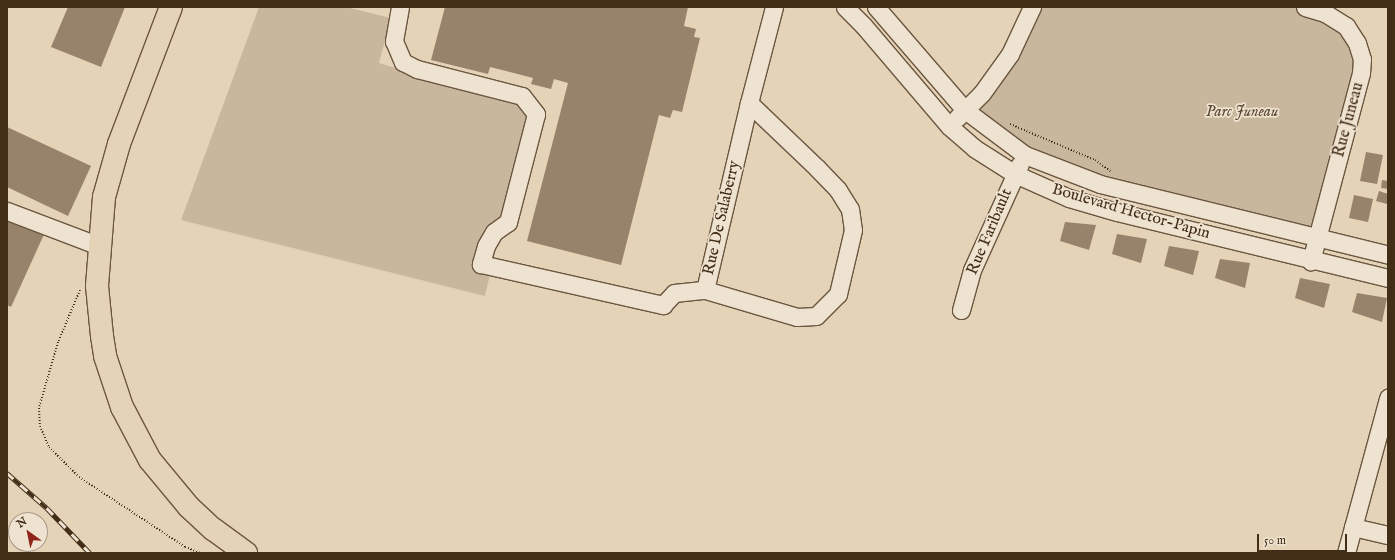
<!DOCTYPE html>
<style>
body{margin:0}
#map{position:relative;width:1395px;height:560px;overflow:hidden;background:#e5d3b8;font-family:"IM FELL English",serif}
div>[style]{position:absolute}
.green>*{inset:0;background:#c9b79d}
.building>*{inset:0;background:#97836b}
.path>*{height:2px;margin-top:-1px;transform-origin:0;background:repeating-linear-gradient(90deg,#422d17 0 1px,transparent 0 3px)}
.roads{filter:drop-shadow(1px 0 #6b563f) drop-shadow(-1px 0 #6b563f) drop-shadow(0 1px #6b563f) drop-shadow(0 -1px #6b563f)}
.minor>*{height:17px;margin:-8.5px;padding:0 8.5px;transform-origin:8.5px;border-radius:8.5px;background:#eee2d1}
.major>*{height:22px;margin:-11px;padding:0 11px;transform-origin:11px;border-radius:11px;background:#e5d3b8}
.rail>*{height:4.5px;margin-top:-2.25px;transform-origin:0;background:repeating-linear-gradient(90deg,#eee2d1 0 9px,#422d17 0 18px);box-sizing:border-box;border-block:1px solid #422d17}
span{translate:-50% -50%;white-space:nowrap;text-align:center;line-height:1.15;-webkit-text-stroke:3.5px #eee2d1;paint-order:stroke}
.park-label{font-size:16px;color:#5d4932;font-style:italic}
.street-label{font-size:16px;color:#422d17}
.frame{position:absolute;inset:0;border:8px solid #422d17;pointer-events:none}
.north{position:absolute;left:8px;top:512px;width:40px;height:40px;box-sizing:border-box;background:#eee2d1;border:1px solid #a99a87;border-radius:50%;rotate:327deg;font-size:11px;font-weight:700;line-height:16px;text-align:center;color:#422d17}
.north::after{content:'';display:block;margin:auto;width:14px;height:18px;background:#8f2418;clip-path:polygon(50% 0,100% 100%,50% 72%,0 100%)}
.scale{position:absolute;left:1257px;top:534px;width:90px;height:18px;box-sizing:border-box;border:2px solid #422d17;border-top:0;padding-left:5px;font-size:12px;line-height:14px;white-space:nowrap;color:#422d17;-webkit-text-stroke:3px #eee2d1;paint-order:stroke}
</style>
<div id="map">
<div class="green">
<i style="clip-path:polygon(259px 7px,346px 7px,391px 18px,379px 63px,528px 108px,485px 296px,181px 220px)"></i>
<i style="clip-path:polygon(1032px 7px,1305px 7px,1316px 10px,1360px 50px,1319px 237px,1070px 174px,965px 110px)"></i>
</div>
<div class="building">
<i style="clip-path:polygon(68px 7px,125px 7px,101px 67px,51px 47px)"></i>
<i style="clip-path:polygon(445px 7px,688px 7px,684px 26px,696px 29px,694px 37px,700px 38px,682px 112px,673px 110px,670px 118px,659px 115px,621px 265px,527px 241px,568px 83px,554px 79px,551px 89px,531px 84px,533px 78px,490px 67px,488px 74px,431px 60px)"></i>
<i style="clip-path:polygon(7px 127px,91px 166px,68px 216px,7px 187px)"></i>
<i style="clip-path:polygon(1366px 152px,1383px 155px,1377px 184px,1360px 181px)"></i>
<i style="clip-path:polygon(1382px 180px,1388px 181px,1388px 189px,1381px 188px)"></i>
<i style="clip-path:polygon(1379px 191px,1388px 194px,1387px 204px,1376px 201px)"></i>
<i style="clip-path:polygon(1354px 195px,1373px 199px,1368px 222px,1349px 218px)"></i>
<i style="clip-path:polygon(7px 212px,46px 230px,11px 307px,7px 305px)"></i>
<i style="clip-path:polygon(1065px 222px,1096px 225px,1089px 250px,1060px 241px)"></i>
<i style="clip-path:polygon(1117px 234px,1147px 239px,1141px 263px,1112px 254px)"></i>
<i style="clip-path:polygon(1169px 246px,1199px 251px,1193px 275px,1164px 266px)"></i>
<i style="clip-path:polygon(1220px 259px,1250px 263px,1245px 288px,1215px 278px)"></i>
<i style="clip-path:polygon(1300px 278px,1330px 284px,1324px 308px,1295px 298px)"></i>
<i style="clip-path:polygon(1357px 293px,1387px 298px,1382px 322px,1352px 312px)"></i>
</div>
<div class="path">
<i style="left:1010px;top:124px;width:92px;rotate:23deg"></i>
<i style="left:1095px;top:160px;width:19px;rotate:36deg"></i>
<i style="left:80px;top:290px;width:56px;rotate:112.9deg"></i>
<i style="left:58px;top:342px;width:69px;rotate:106.1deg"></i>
<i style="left:39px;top:408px;width:18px;rotate:87deg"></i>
<i style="left:40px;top:426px;width:23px;rotate:67deg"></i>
<i style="left:49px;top:447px;width:42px;rotate:45deg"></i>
<i style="left:79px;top:477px;width:127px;rotate:33.4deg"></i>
<i style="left:185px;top:547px;width:17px;rotate:21deg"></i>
</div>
<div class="roads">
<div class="minor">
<i style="left:400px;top:7px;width:35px;rotate:100deg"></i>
<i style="left:394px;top:41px;width:23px;rotate:67deg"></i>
<i style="left:403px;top:62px;width:16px;rotate:27deg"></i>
<i style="left:417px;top:69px;width:108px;rotate:14.4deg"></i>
<i style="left:522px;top:96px;width:23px;rotate:52deg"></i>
<i style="left:536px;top:114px;width:112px;rotate:104.5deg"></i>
<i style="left:508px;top:222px;width:17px;rotate:144deg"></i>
<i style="left:494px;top:232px;width:16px;rotate:120deg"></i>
<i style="left:486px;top:246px;width:19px;rotate:106deg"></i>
<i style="left:481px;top:264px;width:187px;rotate:12.7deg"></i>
<i style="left:663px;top:305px;width:16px;rotate:-47deg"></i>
<i style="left:674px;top:293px;width:31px;rotate:-6deg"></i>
<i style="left:845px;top:7px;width:25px;rotate:45deg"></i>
<i style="left:863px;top:25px;width:133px;rotate:49.6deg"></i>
<i style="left:949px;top:126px;width:33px;rotate:41deg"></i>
<i style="left:974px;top:148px;width:49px;rotate:32.4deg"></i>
<i style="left:1015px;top:174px;width:59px;rotate:24deg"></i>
<i style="left:1069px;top:198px;width:50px;rotate:16.3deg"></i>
<i style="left:1117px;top:212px;width:279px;rotate:13.7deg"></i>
<i style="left:876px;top:7px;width:136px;rotate:49.2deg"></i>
<i style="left:965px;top:110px;width:75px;rotate:36.9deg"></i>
<i style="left:1025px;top:155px;width:80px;rotate:21.1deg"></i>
<i style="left:1100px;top:184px;width:297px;rotate:13.8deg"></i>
<i style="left:1305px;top:7px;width:21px;rotate:17deg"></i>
<i style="left:1325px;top:13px;width:25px;rotate:32deg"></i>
<i style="left:1346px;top:26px;width:20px;rotate:57deg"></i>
<i style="left:1357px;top:43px;width:17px;rotate:73deg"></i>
<i style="left:1362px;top:59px;width:14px;rotate:94deg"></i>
<i style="left:1361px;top:73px;width:195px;rotate:104.9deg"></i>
<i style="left:749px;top:103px;width:94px;rotate:43.7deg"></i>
<i style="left:817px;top:168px;width:30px;rotate:46deg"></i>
<i style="left:838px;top:190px;width:22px;rotate:58deg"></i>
<i style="left:850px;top:209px;width:21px;rotate:82deg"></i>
<i style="left:853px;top:230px;width:66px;rotate:103.2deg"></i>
<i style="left:838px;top:294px;width:31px;rotate:135deg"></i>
<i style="left:816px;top:316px;width:19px;rotate:177deg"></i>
<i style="left:797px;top:317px;width:96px;rotate:-163.6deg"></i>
<i style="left:705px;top:290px;width:192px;rotate:-76.8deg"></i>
<i style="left:749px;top:103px;width:99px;rotate:-75.4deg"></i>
<i style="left:957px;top:118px;width:35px;rotate:-45deg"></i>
<i style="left:982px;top:93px;width:48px;rotate:-54.3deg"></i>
<i style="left:1010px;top:54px;width:52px;rotate:-64.9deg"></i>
<i style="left:7px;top:211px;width:98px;rotate:20.8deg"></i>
<i style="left:961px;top:310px;width:41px;rotate:-74.6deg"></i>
<i style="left:972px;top:270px;width:116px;rotate:-65.6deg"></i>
<i style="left:1353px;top:527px;width:36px;rotate:13deg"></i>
<i style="left:1346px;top:553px;width:161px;rotate:-74.8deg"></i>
</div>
<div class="major">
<i style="left:171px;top:7px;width:147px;rotate:110.8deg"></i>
<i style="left:119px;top:144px;width:55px;rotate:105.8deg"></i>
<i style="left:104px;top:197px;width:89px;rotate:94.5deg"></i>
<i style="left:97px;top:286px;width:50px;rotate:84.3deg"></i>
<i style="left:102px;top:336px;width:20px;rotate:81deg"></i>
<i style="left:105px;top:356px;width:54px;rotate:71.6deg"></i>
<i style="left:122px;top:407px;width:60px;rotate:62.2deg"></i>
<i style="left:150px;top:460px;width:61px;rotate:50.3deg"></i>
<i style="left:189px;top:507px;width:33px;rotate:43deg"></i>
<i style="left:213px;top:529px;width:41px;rotate:36deg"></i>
</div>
</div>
<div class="rail">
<i style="left:7px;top:473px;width:53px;rotate:41.2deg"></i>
<i style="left:47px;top:508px;width:62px;rotate:46.3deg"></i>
</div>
<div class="park-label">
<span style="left:1242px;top:112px">Parc Juneau</span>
</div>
<div class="street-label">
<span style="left:1349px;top:120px;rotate:-75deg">Rue Juneau</span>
<span style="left:1131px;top:212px;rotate:16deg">Boulevard Hector-Papin</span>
<span style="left:722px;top:218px;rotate:-77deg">Rue De Salaberry</span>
<span style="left:990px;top:232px;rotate:-67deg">Rue Faribault</span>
</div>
<div class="frame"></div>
<div class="north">N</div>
<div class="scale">50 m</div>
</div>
